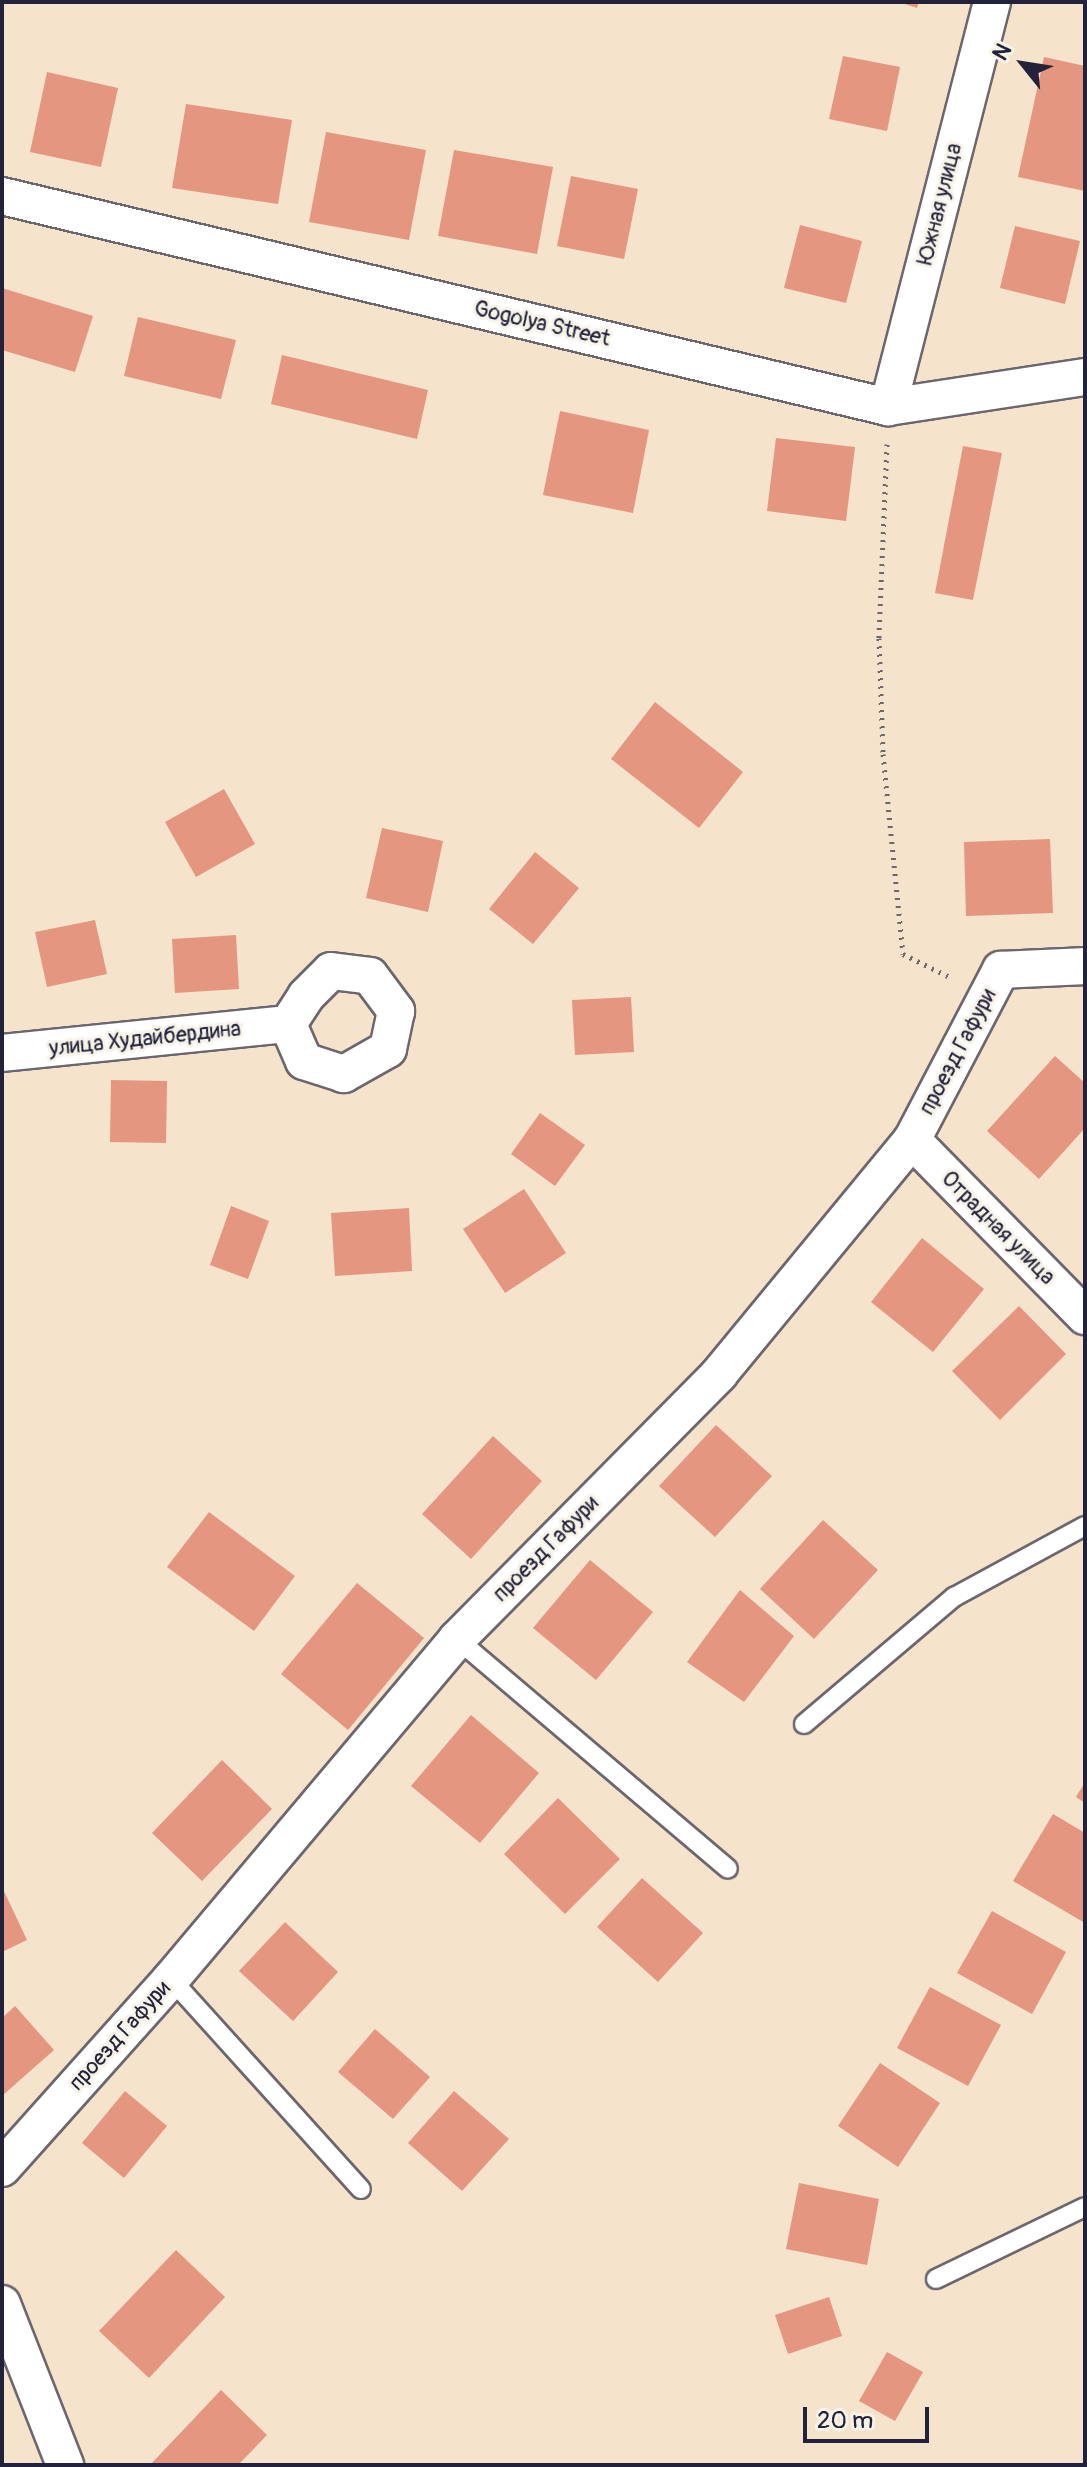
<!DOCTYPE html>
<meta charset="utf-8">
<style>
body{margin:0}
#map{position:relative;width:1087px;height:2467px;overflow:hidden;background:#f5e3cc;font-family:Pangolin,sans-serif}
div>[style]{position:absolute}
.building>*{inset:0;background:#e49680}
.path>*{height:5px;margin-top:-2.5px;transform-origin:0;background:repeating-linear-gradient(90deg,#6c666e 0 2px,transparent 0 8px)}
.roads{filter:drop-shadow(2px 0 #6c666e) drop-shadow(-2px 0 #6c666e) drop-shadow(0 2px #6c666e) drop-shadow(0 -2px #6c666e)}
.lane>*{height:18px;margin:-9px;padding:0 9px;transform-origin:9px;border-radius:9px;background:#fff}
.street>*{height:36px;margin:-18px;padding:0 18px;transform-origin:18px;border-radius:18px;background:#fff}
span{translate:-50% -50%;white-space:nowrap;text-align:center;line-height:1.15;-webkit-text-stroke:6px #f7f3e8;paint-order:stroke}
.street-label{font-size:22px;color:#22223b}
.frame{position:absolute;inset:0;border:4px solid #22223b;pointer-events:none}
.north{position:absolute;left:983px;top:24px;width:80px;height:80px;-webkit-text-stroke:6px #f7f3e8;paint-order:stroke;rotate:300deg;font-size:22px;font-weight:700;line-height:32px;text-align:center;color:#22223b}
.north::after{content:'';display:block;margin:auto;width:28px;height:36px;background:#22223b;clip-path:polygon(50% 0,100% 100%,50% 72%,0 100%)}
.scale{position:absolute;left:803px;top:2407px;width:126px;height:36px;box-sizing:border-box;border:4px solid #22223b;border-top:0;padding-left:10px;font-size:24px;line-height:28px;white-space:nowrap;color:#22223b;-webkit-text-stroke:6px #f7f3e8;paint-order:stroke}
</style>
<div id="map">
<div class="building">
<i style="clip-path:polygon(899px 2px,919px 2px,917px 8px)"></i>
<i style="clip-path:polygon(843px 56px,900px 67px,887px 131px,829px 119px)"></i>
<i style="clip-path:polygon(1044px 57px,1085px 66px,1085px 191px,1018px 177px)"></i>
<i style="clip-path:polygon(47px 72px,118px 88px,101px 167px,30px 152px)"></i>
<i style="clip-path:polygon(186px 104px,292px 120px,278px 204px,172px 188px)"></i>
<i style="clip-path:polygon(326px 132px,426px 150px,409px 240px,309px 222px)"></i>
<i style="clip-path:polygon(454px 150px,553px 167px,537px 254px,438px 236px)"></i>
<i style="clip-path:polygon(571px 176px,638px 189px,624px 259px,557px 246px)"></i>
<i style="clip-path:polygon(800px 225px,862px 241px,846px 303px,784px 288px)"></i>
<i style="clip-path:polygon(1015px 226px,1080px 241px,1065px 304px,1000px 288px)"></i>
<i style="clip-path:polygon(2px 288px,93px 316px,75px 372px,2px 350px)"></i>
<i style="clip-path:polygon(138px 317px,236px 340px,221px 399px,124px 376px)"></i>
<i style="clip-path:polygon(282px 355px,428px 390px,417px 439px,271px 404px)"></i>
<i style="clip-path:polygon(560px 411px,649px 430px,633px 513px,543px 495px)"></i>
<i style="clip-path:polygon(776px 438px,855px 447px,846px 521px,767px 511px)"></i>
<i style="clip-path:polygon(963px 446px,1002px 453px,973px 600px,935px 593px)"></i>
<i style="clip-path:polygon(655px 702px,743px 772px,699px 828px,611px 759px)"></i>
<i style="clip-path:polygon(224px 789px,255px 844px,196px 877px,165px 822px)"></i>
<i style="clip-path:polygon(382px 828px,443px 841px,428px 912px,366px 898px)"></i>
<i style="clip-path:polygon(1050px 839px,1053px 913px,966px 916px,964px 842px)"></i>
<i style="clip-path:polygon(535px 852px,579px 888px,533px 944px,489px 909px)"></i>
<i style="clip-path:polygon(95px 920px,107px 974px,47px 987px,35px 932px)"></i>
<i style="clip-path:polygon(236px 935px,239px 989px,175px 993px,172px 939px)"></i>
<i style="clip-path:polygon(631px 997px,634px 1052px,575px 1055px,572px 1000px)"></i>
<i style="clip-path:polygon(1055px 1056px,1085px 1083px,1085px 1128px,1039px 1179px,987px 1131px)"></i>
<i style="clip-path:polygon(111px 1080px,167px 1081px,166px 1143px,110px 1142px)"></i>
<i style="clip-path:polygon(540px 1113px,585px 1145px,555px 1186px,511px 1154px)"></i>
<i style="clip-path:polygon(524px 1189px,566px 1253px,505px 1293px,463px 1229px)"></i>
<i style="clip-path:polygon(231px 1206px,269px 1221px,248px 1279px,210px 1265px)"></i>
<i style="clip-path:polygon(409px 1208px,412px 1271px,335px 1276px,331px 1213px)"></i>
<i style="clip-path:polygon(922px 1238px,984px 1289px,933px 1352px,871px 1302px)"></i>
<i style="clip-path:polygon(1019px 1306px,1066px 1354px,1000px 1420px,952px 1371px)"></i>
<i style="clip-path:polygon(716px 1425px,772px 1476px,715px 1537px,659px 1486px)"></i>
<i style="clip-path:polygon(493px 1436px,542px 1481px,471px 1559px,422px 1514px)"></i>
<i style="clip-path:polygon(209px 1512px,295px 1576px,254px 1631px,167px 1567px)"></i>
<i style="clip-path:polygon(823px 1520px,878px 1570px,814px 1639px,760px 1589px)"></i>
<i style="clip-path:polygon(590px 1560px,653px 1612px,596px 1680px,533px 1628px)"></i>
<i style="clip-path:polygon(357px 1583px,424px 1638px,348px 1730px,281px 1674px)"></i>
<i style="clip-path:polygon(740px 1590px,794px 1636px,744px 1702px,687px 1662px)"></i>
<i style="clip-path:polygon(471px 1715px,539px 1773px,480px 1843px,411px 1786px)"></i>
<i style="clip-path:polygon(222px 1760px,272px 1809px,202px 1881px,152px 1833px)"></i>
<i style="clip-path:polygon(1085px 1782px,1085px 1803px,1076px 1797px)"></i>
<i style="clip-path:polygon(558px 1798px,620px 1859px,565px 1914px,504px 1854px)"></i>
<i style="clip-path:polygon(1053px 1814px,1085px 1833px,1085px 1923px,1013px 1881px)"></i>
<i style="clip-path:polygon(642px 1878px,703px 1933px,658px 1982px,597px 1927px)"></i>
<i style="clip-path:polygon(2px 1887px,27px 1940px,2px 1952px)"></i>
<i style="clip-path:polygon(992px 1911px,1066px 1952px,1032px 2014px,957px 1973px)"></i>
<i style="clip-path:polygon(285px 1922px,338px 1972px,293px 2021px,239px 1971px)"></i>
<i style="clip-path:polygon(930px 1987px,1001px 2025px,968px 2086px,897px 2048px)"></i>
<i style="clip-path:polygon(15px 2006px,54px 2050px,2px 2096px,2px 2018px)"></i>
<i style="clip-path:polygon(375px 2029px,430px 2077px,393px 2119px,338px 2072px)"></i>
<i style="clip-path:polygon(880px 2063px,940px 2103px,898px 2167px,838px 2126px)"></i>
<i style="clip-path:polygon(125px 2091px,167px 2126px,124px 2178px,82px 2143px)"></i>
<i style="clip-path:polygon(454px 2091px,509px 2139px,462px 2191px,408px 2143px)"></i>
<i style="clip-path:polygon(799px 2183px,879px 2199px,867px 2265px,786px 2249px)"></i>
<i style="clip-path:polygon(176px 2250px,225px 2297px,149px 2378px,99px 2331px)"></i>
<i style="clip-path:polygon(829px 2297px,842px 2336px,788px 2354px,775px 2315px)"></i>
<i style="clip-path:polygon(887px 2352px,923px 2372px,895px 2421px,859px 2401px)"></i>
<i style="clip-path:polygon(221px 2390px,267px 2435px,238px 2465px,150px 2465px)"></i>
</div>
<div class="path">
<i style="left:887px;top:444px;width:194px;rotate:92.4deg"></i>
<i style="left:879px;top:638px;width:116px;rotate:88deg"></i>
<i style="left:883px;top:754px;width:201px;rotate:84.3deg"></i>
<i style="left:903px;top:954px;width:55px;rotate:26.1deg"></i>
</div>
<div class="roads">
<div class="lane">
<i style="left:457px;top:1639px;width:355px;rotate:40.3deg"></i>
<i style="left:804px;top:1724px;width:197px;rotate:-40.3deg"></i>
<i style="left:954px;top:1597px;width:149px;rotate:-28.5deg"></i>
<i style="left:171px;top:1979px;width:283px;rotate:47.9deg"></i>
<i style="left:936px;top:2279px;width:165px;rotate:-25.8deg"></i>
</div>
<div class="street">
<i style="left:2px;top:196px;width:911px;rotate:13.4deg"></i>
<i style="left:888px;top:407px;width:199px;rotate:-8.7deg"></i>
<i style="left:888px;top:407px;width:418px;rotate:-75.6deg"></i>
<i style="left:331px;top:971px;width:39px;rotate:7deg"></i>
<i style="left:370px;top:976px;width:44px;rotate:53.4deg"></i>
<i style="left:396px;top:1011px;width:39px;rotate:102deg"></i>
<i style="left:388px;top:1049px;width:51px;rotate:150.4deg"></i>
<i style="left:344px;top:1074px;width:42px;rotate:-162deg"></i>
<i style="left:304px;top:1061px;width:40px;rotate:-113.4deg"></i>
<i style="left:288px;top:1024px;width:33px;rotate:-57deg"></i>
<i style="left:306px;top:996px;width:35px;rotate:-45deg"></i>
<i style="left:2px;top:1053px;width:287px;rotate:-5.8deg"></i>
<i style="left:912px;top:1140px;width:247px;rotate:45.5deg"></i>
<i style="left:2px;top:2168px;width:254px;rotate:-48.2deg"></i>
<i style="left:171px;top:1979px;width:444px;rotate:-49.9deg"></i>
<i style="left:457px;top:1639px;width:373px;rotate:-45.3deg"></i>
<i style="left:719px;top:1374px;width:303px;rotate:-50.5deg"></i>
<i style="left:912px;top:1140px;width:192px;rotate:-62.4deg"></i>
<i style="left:1001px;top:970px;width:84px;rotate:-2.7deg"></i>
<i style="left:2px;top:2304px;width:173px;rotate:68.6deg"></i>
</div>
</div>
<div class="street-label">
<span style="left:940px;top:204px;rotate:-76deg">Южная улица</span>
<span style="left:542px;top:324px;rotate:13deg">Gogolya Street</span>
<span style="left:145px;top:1039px;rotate:-6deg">улица Худайбердина</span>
<span style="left:958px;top:1052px;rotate:-62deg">проезд Гафури</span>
<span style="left:998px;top:1228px;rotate:45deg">Отрадная улица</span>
<span style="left:546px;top:1549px;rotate:-45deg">проезд Гафури</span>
<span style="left:120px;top:2036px;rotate:-48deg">проезд Гафури</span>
</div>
<div class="frame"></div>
<div class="north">N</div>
<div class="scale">20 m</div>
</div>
